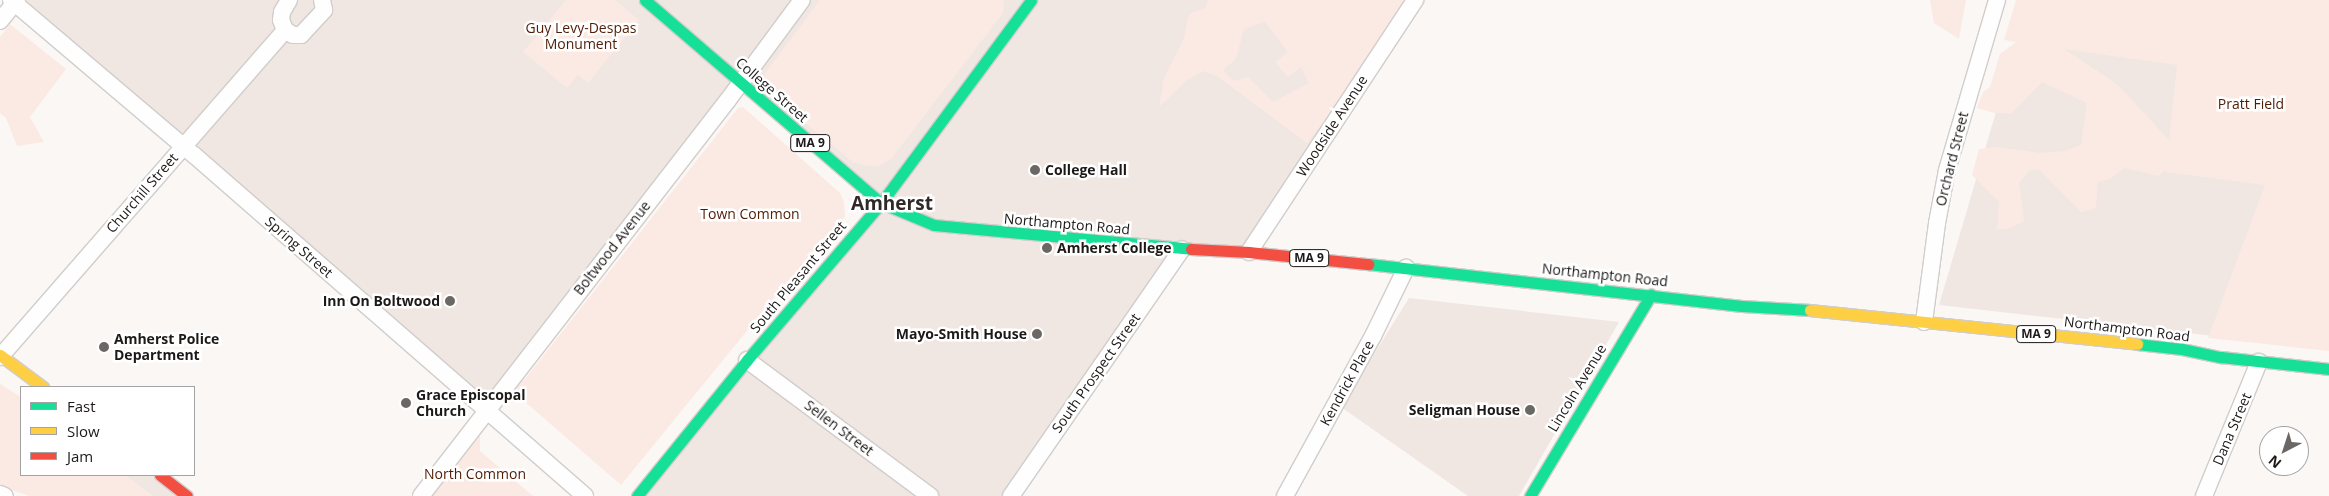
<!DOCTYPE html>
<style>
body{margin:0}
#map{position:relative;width:2329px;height:496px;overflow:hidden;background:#fbf7f5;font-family:"Open Sans",sans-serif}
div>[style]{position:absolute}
.built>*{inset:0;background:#f0e6e2}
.green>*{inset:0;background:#fbeae3}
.roads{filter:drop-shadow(1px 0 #d0cdcb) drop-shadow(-1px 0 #d0cdcb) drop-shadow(0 1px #d0cdcb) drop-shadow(0 -1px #d0cdcb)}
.street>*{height:16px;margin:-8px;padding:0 8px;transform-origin:8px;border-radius:8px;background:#fefefe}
.fast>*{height:11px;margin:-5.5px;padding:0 5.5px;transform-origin:5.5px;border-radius:5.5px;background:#16e098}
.slow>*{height:11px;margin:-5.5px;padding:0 5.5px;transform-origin:5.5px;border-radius:5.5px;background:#ffcf43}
.jam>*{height:11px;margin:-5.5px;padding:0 5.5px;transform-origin:5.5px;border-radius:5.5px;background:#f24e42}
.dots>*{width:14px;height:14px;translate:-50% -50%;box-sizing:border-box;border:2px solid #fff;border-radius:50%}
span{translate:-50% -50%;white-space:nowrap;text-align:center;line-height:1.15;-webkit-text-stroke:5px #fff;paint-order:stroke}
.shield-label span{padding:1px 4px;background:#fff;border:1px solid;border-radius:4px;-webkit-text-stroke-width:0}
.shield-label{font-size:12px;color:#1c1918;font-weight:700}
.park-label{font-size:14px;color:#4f1d05}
.street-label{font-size:14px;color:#1c1918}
.poi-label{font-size:14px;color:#1c1918;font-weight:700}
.left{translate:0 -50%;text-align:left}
.right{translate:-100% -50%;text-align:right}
.district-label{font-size:19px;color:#302927;font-weight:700}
.legend{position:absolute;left:20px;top:386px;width:175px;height:90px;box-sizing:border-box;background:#fff;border:1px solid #a4a3a3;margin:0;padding:6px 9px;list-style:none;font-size:15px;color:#1c1918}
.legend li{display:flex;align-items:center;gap:10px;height:25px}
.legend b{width:25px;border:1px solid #a4a3a3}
.north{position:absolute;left:2259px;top:426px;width:50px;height:50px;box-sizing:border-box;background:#fff;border:1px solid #a4a3a3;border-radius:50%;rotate:220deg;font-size:14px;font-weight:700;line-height:20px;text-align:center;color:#1c1918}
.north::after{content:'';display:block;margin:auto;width:18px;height:22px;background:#6a6765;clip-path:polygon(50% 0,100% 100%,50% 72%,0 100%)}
</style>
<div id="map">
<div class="built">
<i style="clip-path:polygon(17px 0,1415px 0,1249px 252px,1182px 249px,1011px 496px,637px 496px,881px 203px,740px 83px,485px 410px)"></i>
<i style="clip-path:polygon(2029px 0,2329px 0,2329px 349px,1939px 305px)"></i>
<i style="clip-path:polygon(1409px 298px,1619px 322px,1519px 496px,1468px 496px,1341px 407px)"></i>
<i style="clip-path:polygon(127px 475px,160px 475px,187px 496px,119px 496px)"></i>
</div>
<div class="green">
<i style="clip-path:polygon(566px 0,615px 0,639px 20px,588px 83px,578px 75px,567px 88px,523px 52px)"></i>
<i style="clip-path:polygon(820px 0,1004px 0,1003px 13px,891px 159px,879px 166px,869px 166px,854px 163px,762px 88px,760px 80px)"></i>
<i style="clip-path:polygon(evenodd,1208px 0,1409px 0,1361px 74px,1307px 143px,1218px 77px,1204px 71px,1187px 80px,1159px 107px,1164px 78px,1184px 38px,1189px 14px,1205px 8px,1208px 0,1265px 22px,1288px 52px,1275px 62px,1288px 77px,1301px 67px,1309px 83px,1273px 102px,1248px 77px,1233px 81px,1223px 70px,1236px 59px,1244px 29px,1265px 22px)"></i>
<i style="clip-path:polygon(1930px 0,1966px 0,1959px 39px,1934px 23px)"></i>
<i style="clip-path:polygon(evenodd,2016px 0,2329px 0,2329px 351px,2208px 338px,2265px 185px,2165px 172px,2165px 169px,2159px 176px,2125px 168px,2110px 179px,2098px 182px,2096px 208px,2081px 212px,2040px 170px,2030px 170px,2019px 183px,2024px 221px,2009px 229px,1997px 229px,1999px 202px,1972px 175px,1979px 149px,1997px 147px,2039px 153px,2064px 151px,2081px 145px,2087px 103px,2042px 82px,2012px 113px,1994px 113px,1977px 108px,1983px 92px,1990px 87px,2000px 54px,2016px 42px,2004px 40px,2016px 0,2064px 49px,2177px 65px,2169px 140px,2117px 84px,2064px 49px)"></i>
<i style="clip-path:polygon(10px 24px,66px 69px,30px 117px,44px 142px,17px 146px,6px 118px,0 113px,0 37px)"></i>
<i style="clip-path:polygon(743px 107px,840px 193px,844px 202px,845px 216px,814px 256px,791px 277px,621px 485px,524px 401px,505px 403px,505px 401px,518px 384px,525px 379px,738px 108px)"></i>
<i style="clip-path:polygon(0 384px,21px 397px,21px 475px,125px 475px,153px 496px,29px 496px,0 486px)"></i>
<i style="clip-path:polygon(480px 435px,480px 451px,533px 496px,432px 496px)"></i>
</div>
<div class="roads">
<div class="street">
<i style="left:11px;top:0;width:240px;rotate:40.3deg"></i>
<i style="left:194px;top:155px;width:519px;rotate:41.09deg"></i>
<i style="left:289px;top:0;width:14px;rotate:120deg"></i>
<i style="left:282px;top:12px;width:8px;rotate:97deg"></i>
<i style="left:281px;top:20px;width:11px;rotate:68deg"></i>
<i style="left:285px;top:30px;width:9px;rotate:32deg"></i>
<i style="left:293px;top:35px;width:8px"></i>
<i style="left:301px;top:35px;width:34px;rotate:-47deg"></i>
<i style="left:324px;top:10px;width:10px;rotate:-101deg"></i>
<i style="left:0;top:21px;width:27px;rotate:-51deg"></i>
<i style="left:1249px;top:252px;width:302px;rotate:-56.6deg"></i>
<i style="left:1924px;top:322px;width:100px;rotate:-82.5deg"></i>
<i style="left:1937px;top:223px;width:54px;rotate:-79.3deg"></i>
<i style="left:1947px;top:170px;width:177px;rotate:-73.6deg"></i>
<i style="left:0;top:357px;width:434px;rotate:-48.9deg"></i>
<i style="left:747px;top:360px;width:228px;rotate:36.6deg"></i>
<i style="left:0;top:494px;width:5px;rotate:22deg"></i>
<i style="left:421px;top:496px;width:501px;rotate:-52.22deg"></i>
<i style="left:728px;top:100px;width:124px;rotate:-53.5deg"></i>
<i style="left:1011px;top:496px;width:300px;rotate:-55.3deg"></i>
<i style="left:1285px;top:496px;width:183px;rotate:-61.2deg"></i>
<i style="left:1373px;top:336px;width:76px;rotate:-64.1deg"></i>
<i style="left:2204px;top:496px;width:145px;rotate:-67.7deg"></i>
</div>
<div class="fast">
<i style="left:645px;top:0;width:311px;rotate:40.7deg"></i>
<i style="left:881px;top:203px;width:57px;rotate:22.5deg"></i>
<i style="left:934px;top:225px;width:258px;rotate:5.3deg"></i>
<i style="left:881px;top:203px;width:252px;rotate:-53.5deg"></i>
<i style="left:1368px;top:264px;width:376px;rotate:6.4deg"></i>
<i style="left:1742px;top:306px;width:68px;rotate:3.4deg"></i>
<i style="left:2137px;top:344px;width:45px;rotate:6.3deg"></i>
<i style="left:2182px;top:349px;width:40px;rotate:12deg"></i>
<i style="left:2221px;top:357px;width:109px;rotate:6.3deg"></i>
<i style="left:637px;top:496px;width:175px;rotate:-51deg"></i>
<i style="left:747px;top:360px;width:206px;rotate:-49.5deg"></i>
<i style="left:1530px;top:496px;width:235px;rotate:-59deg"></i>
</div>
<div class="slow">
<i style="left:1810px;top:310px;width:329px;rotate:5.9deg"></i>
<i style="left:0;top:355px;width:54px;rotate:36.7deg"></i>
</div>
<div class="jam">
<i style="left:1191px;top:249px;width:58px;rotate:3deg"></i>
<i style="left:1249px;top:252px;width:120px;rotate:5.8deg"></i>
<i style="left:160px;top:475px;width:34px;rotate:38deg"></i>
</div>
</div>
<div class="dots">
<i style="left:1035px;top:170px;background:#6a6765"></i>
<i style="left:1047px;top:248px;background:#6a6765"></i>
<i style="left:450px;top:301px;background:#6a6765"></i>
<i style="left:1037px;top:334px;background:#6a6765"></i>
<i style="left:104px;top:347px;background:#6a6765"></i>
<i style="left:406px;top:403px;background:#6a6765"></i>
<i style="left:1530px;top:410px;background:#6a6765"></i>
</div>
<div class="shield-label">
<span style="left:810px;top:143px">MA 9</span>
<span style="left:1309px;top:258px">MA 9</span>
<span style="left:2036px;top:334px">MA 9</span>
</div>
<div class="park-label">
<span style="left:581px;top:36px">Guy Levy-Despas<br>Monument</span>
<span style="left:2251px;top:104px">Pratt Field</span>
<span style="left:750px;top:214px">Town Common</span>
<span style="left:475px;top:474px">North Common</span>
</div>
<div class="street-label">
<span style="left:772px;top:90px;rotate:41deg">College Street</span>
<span style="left:1332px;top:126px;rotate:-57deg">Woodside Avenue</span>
<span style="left:1952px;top:159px;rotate:-76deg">Orchard Street</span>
<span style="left:142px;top:193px;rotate:-49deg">Churchill Street</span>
<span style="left:1067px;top:224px;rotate:5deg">Northampton Road</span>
<span style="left:299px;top:247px;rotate:41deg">Spring Street</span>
<span style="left:612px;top:248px;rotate:-52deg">Boltwood Avenue</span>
<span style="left:1605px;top:275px;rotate:6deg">Northampton Road</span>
<span style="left:798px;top:277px;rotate:-50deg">South Pleasant Street</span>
<span style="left:2127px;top:329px;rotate:7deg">Northampton Road</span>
<span style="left:1096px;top:373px;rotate:-55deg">South Prospect Street</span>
<span style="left:1347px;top:383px;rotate:-61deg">Kendrick Place</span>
<span style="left:1577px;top:388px;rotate:-59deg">Lincoln Avenue</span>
<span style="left:839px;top:428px;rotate:37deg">Sellen Street</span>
<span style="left:2232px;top:429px;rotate:-67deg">Dana Street</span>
</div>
<div class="poi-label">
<span class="left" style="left:1045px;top:170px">College Hall</span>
<span class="left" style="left:1057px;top:248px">Amherst College</span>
<span class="right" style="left:440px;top:301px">Inn On Boltwood</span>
<span class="right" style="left:1027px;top:334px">Mayo-Smith House</span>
<span class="left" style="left:114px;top:347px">Amherst Police<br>Department</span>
<span class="left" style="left:416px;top:403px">Grace Episcopal<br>Church</span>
<span class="right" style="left:1520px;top:410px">Seligman House</span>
</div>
<div class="district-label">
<span style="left:892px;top:204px">Amherst</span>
</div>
<ul class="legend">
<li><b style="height:6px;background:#16e098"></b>Fast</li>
<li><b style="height:6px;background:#ffcf43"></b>Slow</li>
<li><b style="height:6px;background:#f24e42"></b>Jam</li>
</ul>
<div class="north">N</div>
</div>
